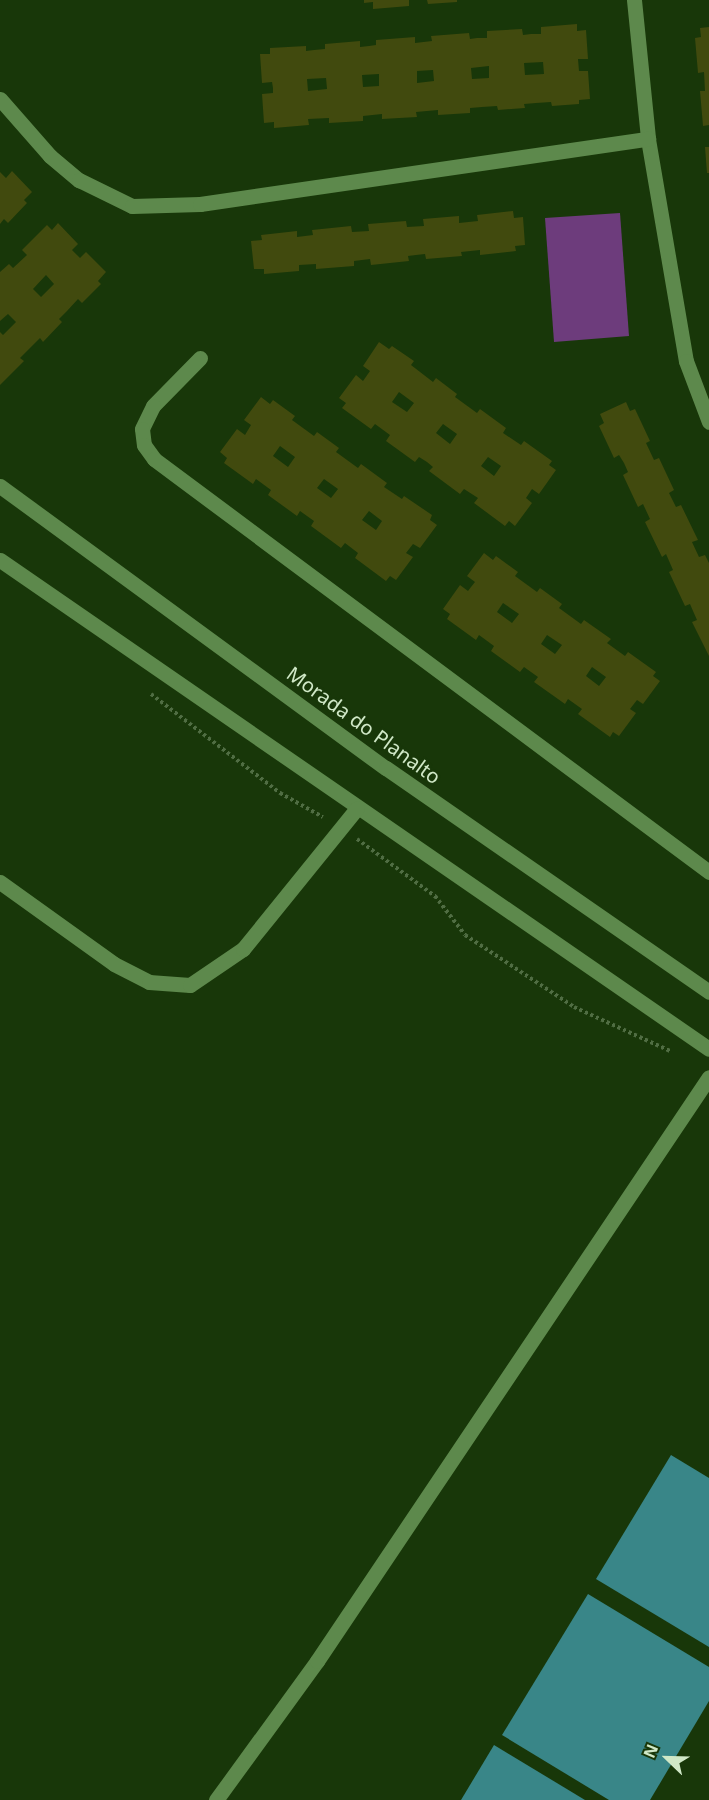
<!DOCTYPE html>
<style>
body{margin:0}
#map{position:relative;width:709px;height:1800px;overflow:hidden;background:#183709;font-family:"Noto Sans",sans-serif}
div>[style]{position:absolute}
.green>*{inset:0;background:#6d3c7c}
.water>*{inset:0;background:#398688}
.building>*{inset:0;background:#414a0e}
.path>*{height:4px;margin-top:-2px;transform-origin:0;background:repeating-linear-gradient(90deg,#506d43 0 3px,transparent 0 6px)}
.street>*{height:15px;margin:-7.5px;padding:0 7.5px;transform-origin:7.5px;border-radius:7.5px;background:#5d894c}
span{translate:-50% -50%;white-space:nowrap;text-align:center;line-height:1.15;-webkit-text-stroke:5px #183709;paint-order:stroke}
.street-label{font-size:20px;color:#d0e8c7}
.north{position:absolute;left:637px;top:1728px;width:60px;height:60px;-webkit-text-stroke:4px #183709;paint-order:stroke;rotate:293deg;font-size:16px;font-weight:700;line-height:24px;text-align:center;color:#d0e8c7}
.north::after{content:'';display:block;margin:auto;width:21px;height:27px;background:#d0e8c7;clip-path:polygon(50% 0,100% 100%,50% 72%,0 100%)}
</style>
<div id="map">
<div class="green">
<i style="clip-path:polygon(620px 213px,629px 336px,554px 342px,545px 218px)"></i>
</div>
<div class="water">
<i style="clip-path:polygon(671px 1455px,709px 1478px,709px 1647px,596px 1579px)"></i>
<i style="clip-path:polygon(588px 1594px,709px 1667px,709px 1701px,650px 1800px,609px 1800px,502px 1735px)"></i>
<i style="clip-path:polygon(494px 1745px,585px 1800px,461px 1800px)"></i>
</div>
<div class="building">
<i style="clip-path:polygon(364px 0,409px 0,409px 6px,373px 9px,373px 2px,364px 3px)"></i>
<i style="clip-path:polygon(427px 0,457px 0,457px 2px,428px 4px)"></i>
<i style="clip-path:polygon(evenodd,577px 24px,577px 31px,586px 30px,588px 59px,578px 59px,579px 71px,588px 71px,590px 99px,579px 100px,579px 104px,552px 106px,551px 102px,536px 103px,524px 104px,525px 108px,498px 110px,497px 106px,482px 107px,470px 108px,470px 113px,438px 115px,438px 110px,416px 112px,417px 117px,382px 119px,382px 114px,363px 116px,363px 121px,329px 123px,329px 118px,308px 119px,309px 125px,274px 128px,274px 122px,264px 123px,262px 94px,273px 93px,273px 88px,272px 82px,262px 83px,260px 54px,270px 54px,270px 48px,306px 46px,306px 51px,314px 50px,325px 49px,325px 44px,360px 41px,360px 47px,369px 46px,376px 45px,376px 40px,415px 37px,415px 43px,432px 41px,431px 36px,469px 33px,470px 39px,477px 38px,487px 38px,487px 31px,522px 29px,523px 35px,531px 34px,541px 34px,541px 27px,577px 24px,543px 62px,544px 74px,525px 75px,524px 63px,543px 62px,577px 24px,489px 66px,489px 78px,472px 79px,471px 68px,489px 66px,577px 24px,433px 70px,434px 81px,417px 83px,417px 71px,433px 70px,577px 24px,379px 74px,379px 86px,363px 87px,362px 75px,379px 74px,577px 24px,326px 78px,327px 89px,308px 91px,307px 79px,326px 78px)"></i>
<i style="clip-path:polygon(709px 27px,709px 125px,703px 126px,700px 91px,705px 91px,704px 72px,698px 73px,695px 38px,701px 37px,700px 28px)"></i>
<i style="clip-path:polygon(705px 147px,709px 147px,709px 173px,707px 173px)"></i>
<i style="clip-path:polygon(12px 171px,32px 192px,24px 200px,27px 203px,8px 223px,4px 219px,0 224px,0 172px,6px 178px)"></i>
<i style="clip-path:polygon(513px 211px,514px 218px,523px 217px,525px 245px,515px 246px,516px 251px,480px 255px,480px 250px,461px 252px,462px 256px,426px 259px,425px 254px,416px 255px,408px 256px,409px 261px,371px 265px,370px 259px,354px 261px,354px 266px,316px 269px,316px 264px,299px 265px,299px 271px,264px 274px,264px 269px,254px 269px,251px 241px,262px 240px,261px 235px,297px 231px,297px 237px,313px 235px,312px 230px,351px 226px,352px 232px,369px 231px,368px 224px,406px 221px,407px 227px,424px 226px,423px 219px,459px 216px,459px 223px,478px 221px,477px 215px)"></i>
<i style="clip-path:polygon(evenodd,58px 223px,78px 244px,72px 250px,80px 258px,86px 252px,106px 272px,98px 281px,101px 284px,82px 303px,78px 299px,67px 311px,59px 319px,62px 322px,43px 342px,40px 338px,20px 358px,24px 361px,0 385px,0 332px,3px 335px,16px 322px,8px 314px,0 321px,0 272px,9px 264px,13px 268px,27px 255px,22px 250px,47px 225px,52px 230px,58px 223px,46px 275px,54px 284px,41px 297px,33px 289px,46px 275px)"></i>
<i style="clip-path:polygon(evenodd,379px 342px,389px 349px,392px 346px,414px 361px,411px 365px,433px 382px,436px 378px,457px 394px,455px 397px,477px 413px,480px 409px,506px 428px,503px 433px,521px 445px,524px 441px,552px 461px,549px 465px,556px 470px,539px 494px,532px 489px,526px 498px,532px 503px,515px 526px,509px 521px,505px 526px,474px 503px,478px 498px,464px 489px,460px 494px,429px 471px,433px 467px,427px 462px,419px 457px,415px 462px,386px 441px,390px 435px,375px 424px,371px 429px,342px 408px,346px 403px,339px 398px,356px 375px,363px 381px,370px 371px,363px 366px,379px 342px,399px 392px,414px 403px,407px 412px,392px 402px,399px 392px,379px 342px,443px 424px,457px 434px,450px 444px,436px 433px,443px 424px,379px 342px,488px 457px,501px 466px,494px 476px,481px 466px,488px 457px)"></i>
<i style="clip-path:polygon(evenodd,261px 397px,270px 404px,273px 400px,295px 416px,292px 420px,314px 436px,317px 432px,339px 448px,336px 452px,358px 468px,361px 464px,387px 483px,384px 487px,402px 499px,404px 496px,432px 515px,430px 520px,437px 525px,420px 548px,413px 544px,406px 553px,413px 557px,396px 580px,390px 576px,386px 581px,355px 558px,358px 553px,345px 543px,341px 548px,311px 526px,314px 521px,300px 511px,297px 516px,268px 495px,271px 490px,256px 479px,253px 484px,224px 463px,227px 458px,220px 452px,237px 429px,245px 435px,251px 425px,244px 420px,261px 397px,280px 446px,295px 457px,288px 467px,273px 456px,280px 446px,261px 397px,324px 479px,338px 489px,331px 498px,317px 488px,324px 479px,261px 397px,369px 511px,382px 521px,376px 530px,362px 520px,369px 511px)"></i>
<i style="clip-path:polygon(626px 402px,630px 411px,635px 409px,650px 441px,646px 443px,654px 460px,659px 458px,674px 490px,669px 493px,676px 507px,681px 505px,698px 540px,692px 542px,699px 557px,705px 555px,709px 563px,709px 656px,692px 622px,697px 620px,693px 611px,690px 604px,685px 606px,669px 572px,673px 570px,666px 554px,662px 557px,645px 522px,650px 519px,643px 504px,638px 507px,623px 475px,628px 472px,624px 463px,619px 455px,614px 458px,599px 426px,604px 423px,600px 414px)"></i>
<i style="clip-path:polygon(evenodd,484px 553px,493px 560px,496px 556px,518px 572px,515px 576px,537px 592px,540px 588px,562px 604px,559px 608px,581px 624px,584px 620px,611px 639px,607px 643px,625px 656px,628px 652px,656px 672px,653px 676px,660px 681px,643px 704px,637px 700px,630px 709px,636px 713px,619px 736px,613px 732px,610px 737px,578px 714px,582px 709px,568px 699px,565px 704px,534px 682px,538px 677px,524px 667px,520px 672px,491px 651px,494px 646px,479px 635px,476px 640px,447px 619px,450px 614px,443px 609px,460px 585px,468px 591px,471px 587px,475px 582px,467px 576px,484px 553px,503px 603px,519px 614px,512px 623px,497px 612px,503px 603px,484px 553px,547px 635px,562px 645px,555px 654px,541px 644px,547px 635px,484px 553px,592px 667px,606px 677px,599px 686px,586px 676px,592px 667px)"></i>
</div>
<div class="path">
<i style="left:151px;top:694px;width:163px;rotate:37.5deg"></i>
<i style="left:280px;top:793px;width:49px;rotate:29.2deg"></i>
<i style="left:357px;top:839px;width:97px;rotate:36.2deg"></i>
<i style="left:435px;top:896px;width:49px;rotate:52.4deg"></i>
<i style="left:465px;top:935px;width:131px;rotate:33.4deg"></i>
<i style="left:574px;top:1007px;width:106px;rotate:24.6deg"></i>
</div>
<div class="street">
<i style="left:634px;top:0;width:140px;rotate:84.2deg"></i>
<i style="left:648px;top:139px;width:225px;rotate:80.3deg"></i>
<i style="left:686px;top:361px;width:65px;rotate:69.3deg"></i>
<i style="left:0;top:99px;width:76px;rotate:48.7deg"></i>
<i style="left:50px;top:156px;width:38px;rotate:40deg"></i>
<i style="left:79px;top:180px;width:59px;rotate:26.1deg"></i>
<i style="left:132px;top:206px;width:68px;rotate:-1.7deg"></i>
<i style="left:200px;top:204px;width:453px;rotate:-8.3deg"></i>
<i style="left:200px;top:358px;width:67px;rotate:134.4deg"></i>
<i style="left:153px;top:406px;width:25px;rotate:116deg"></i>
<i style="left:142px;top:429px;width:16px;rotate:83deg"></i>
<i style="left:144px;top:445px;width:17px;rotate:54deg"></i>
<i style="left:154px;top:459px;width:692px;rotate:36.65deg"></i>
<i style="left:0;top:486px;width:478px;rotate:36.2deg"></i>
<i style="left:386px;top:768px;width:393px;rotate:34.7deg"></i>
<i style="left:0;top:560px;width:861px;rotate:34.59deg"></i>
<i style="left:0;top:882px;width:140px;rotate:35.7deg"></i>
<i style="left:114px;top:964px;width:39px;rotate:27deg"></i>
<i style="left:149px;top:982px;width:41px;rotate:4.2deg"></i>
<i style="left:190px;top:985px;width:64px;rotate:-34.2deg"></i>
<i style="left:243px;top:949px;width:181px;rotate:-51deg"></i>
<i style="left:216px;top:1800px;width:172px;rotate:-54deg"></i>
<i style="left:317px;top:1661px;width:703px;rotate:-56.13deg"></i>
</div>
<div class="street-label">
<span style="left:364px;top:725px;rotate:36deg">Morada do Planalto</span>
</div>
<div class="north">N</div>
</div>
